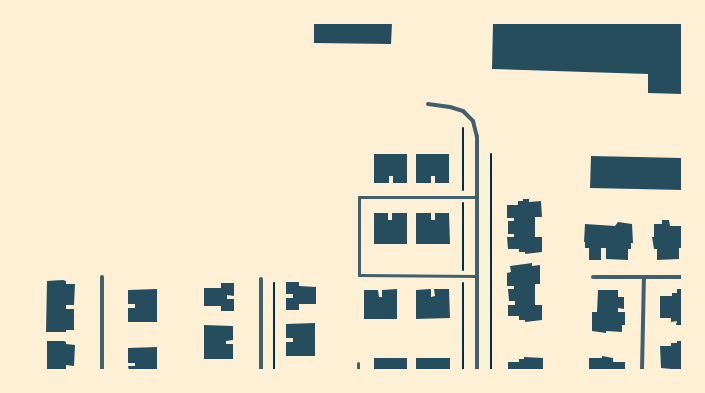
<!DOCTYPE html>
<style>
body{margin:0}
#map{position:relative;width:705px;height:393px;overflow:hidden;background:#fdf0d5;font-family:Cabin,sans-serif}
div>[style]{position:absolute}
.building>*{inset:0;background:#264d5e}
.path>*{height:2px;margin:-1px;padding:0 1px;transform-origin:1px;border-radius:1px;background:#003049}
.service>*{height:3px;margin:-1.5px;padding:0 1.5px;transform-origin:1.5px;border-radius:1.5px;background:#3f606c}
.minor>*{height:4px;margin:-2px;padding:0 2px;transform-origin:2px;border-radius:2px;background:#3f606c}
span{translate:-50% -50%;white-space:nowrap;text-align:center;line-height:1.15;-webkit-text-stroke:3.5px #fdf0d5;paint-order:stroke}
.frame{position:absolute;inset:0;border:24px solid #fdf0d5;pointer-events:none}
</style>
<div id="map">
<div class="building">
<i style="clip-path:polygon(314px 23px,392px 23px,391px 44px,314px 43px)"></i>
<i style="clip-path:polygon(493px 23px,682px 23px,682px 94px,648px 93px,648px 74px,492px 69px)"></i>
<i style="clip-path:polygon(374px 154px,407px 154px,407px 183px,393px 183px,393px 176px,389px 176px,389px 183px,374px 183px)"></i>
<i style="clip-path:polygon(416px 154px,449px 154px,449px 183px,435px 183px,435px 176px,431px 176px,431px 183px,416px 183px)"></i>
<i style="clip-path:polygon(591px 156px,682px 158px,682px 190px,590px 188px)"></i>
<i style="clip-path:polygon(523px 199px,529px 199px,529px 202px,541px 201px,542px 217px,535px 217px,535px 237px,542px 237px,542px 252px,525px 254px,525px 252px,519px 252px,519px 249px,508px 249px,507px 237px,514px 237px,514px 234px,508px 234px,508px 221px,514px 221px,514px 218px,507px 218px,507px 205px,518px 205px,518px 201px,523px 201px)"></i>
<i style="clip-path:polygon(374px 213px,388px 213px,388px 220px,392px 220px,392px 213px,407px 213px,407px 244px,374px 244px)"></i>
<i style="clip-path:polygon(416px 213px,431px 213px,431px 220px,435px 220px,435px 213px,449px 213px,450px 244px,416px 244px)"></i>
<i style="clip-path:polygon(662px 220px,669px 220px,670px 226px,682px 226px,682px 248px,679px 248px,679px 259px,657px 260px,657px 249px,654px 249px,652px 237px,654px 237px,654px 224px,662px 224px)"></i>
<i style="clip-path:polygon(618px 222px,632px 224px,633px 243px,631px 243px,631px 249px,628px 249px,628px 260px,606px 259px,606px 248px,601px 248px,601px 260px,589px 260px,589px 248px,585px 248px,585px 242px,584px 242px,585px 224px,615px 226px)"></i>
<i style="clip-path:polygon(532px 263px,532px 266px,540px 265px,540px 284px,535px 284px,535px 305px,542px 305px,542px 320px,525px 322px,525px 320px,519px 320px,519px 316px,508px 316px,508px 305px,515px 305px,515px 301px,509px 301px,508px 289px,514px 289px,514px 286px,507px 286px,507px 273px,511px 272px,510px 266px)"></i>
<i style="clip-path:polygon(63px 280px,66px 281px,66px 284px,75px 284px,74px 305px,66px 305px,66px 309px,74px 309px,74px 330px,66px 330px,66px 332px,46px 332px,47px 281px)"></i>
<i style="clip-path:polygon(286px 282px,299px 282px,299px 286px,316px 287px,316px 304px,299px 304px,299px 310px,286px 310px,286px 298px,293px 298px,293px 294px,286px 294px)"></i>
<i style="clip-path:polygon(221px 283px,234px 283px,234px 296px,227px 295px,227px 299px,234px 299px,234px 311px,221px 311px,221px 306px,204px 306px,204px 288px,221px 288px)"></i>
<i style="clip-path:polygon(157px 289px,157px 322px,128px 322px,128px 308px,135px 308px,135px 304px,128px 304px,128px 290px)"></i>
<i style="clip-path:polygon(397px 289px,397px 319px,364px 319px,364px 290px,378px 290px,379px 297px,382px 297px,382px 290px)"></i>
<i style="clip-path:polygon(431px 289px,431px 297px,435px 296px,434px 289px,449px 289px,450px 318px,416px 319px,416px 290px)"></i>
<i style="clip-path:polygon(677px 289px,682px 289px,682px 325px,676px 325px,677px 321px,671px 322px,671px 318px,660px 318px,660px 296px,672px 296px,672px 293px,677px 293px)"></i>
<i style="clip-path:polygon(598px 290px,618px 290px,618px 297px,624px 297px,624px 309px,618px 308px,618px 312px,625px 312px,625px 325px,622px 325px,622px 332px,606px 331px,606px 333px,592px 331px,592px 312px,597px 312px)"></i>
<i style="clip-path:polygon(315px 323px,315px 356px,286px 356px,286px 342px,293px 342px,293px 338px,286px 338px,286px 324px)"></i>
<i style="clip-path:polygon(204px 325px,233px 326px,233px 340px,226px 341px,226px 344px,233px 344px,233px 359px,204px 359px)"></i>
<i style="clip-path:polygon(47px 341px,64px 341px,66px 342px,66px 344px,75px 345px,74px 366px,66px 365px,66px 370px,47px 370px)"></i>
<i style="clip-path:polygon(677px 341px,682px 341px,682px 370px,661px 368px,660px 346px,671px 346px,671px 343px,677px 343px)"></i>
<i style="clip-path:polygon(157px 347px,157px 370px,129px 370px,128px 366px,135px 366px,135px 363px,128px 363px,128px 348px)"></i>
<i style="clip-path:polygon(602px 356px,613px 358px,613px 362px,625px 362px,625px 370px,589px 370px,589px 358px,602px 358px)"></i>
<i style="clip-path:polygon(524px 357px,543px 358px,543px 370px,508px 370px,508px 362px,519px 362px,519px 359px,524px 359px)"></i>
<i style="clip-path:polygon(374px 358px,407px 358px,407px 370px,374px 370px)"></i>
<i style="clip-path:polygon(416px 358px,450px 358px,450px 370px,416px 370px)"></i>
</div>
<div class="path">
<i style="left:491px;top:154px;width:216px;rotate:90deg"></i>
<i style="left:463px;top:190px;width:62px;rotate:-90deg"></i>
<i style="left:463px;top:270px;width:67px;rotate:-90deg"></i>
<i style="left:274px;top:370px;width:87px;rotate:-90deg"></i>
<i style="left:463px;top:370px;width:87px;rotate:-90deg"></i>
</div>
<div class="service">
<i style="left:477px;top:276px;width:118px;rotate:-179.5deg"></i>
<i style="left:359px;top:275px;width:78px;rotate:-90deg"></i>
<i style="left:359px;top:197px;width:118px"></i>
<i style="left:358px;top:370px;width:7px;rotate:-90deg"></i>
</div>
<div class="minor">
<i style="left:428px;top:104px;width:22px;rotate:8deg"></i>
<i style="left:450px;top:107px;width:14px;rotate:17deg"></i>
<i style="left:463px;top:111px;width:14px;rotate:45deg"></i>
<i style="left:473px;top:121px;width:16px;rotate:76deg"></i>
<i style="left:477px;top:137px;width:233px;rotate:90deg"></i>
<i style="left:102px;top:277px;width:93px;rotate:90deg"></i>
<i style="left:593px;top:277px;width:89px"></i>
<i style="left:261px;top:279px;width:91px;rotate:90deg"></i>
<i style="left:642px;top:370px;width:93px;rotate:-88.8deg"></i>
</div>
<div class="frame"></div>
</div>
